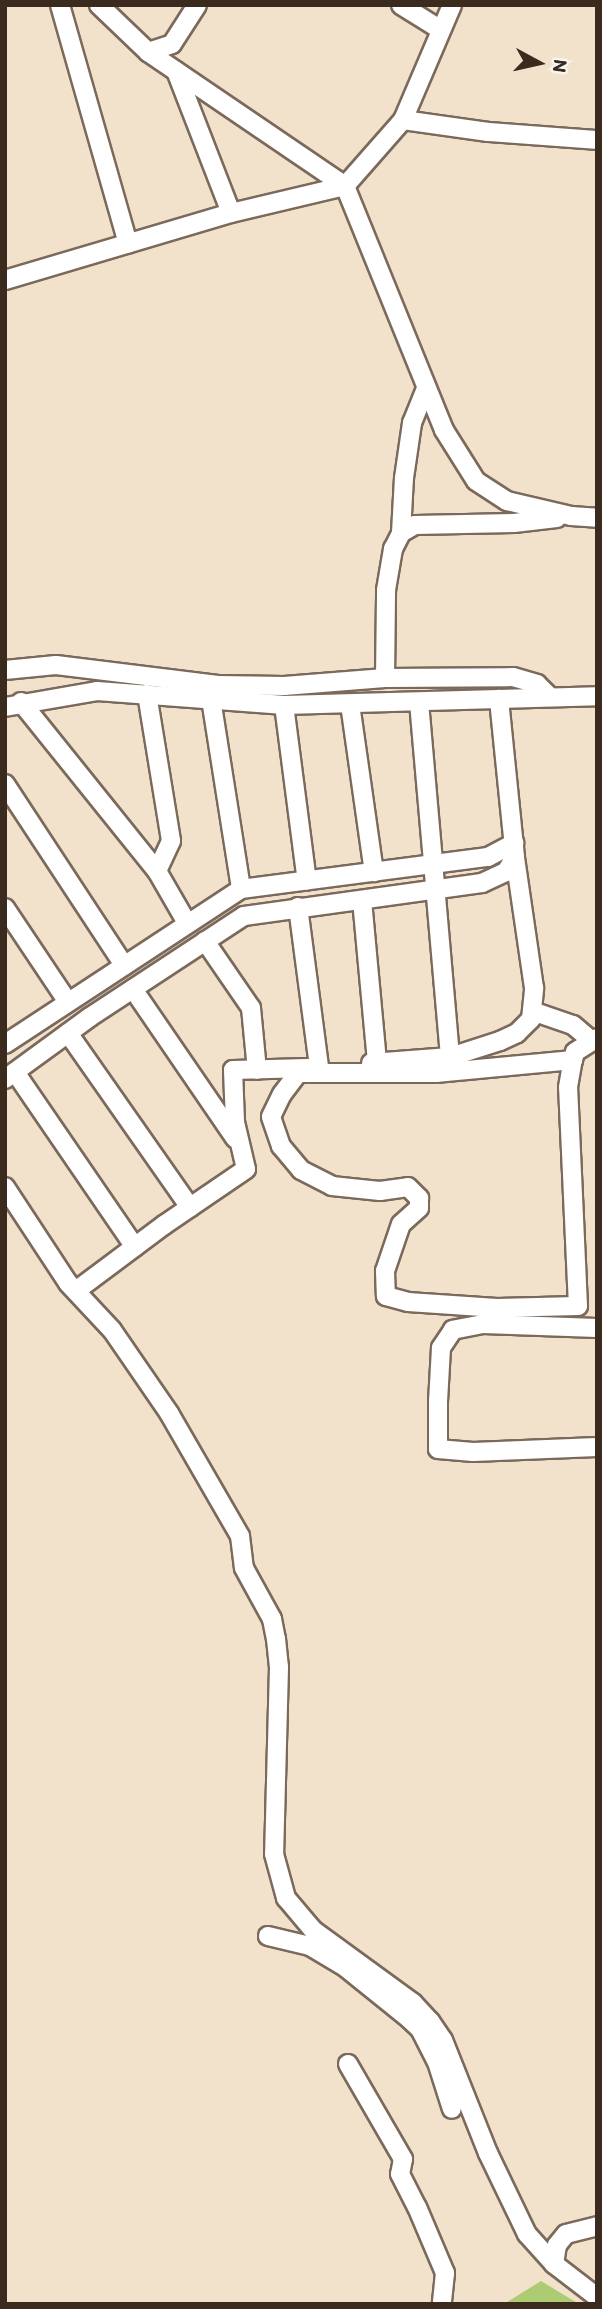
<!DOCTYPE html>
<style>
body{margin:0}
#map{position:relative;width:602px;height:2309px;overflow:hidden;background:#f3e2cb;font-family:Itim,sans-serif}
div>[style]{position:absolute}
.green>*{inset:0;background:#accb72}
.roads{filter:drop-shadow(2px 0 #7b6a5b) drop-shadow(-2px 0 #7b6a5b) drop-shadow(0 2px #7b6a5b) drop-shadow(0 -2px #7b6a5b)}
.minor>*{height:18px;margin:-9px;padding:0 9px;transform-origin:9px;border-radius:9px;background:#fff}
span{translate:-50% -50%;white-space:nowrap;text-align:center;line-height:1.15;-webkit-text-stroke:5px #f6f6f2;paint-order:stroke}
.frame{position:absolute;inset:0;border:7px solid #3b2a1e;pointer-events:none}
.north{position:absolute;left:504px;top:28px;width:70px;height:70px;-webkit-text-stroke:5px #f6f6f2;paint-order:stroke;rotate:98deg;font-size:19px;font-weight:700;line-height:28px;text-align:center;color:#3b2a1e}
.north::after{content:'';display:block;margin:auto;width:24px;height:32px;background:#3b2a1e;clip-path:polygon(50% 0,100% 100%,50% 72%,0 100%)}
</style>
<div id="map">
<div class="green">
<i style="clip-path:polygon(541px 2281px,579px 2304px,504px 2304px)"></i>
</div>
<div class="roads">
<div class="minor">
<i style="left:60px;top:5px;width:248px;rotate:74.1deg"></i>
<i style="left:99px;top:5px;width:68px;rotate:43.8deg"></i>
<i style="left:148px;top:52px;width:25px;rotate:-18deg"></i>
<i style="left:172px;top:44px;width:46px;rotate:-57.3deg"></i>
<i style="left:401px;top:5px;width:47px;rotate:32deg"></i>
<i style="left:148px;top:52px;width:238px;rotate:34.2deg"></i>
<i style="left:345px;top:186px;width:263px;rotate:67.9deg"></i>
<i style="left:444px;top:430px;width:60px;rotate:57.9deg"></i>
<i style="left:476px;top:481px;width:37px;rotate:33deg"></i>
<i style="left:507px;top:501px;width:66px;rotate:13.2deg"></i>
<i style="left:571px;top:516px;width:26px;rotate:4deg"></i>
<i style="left:176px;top:71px;width:152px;rotate:68.8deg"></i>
<i style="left:403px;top:120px;width:86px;rotate:8deg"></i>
<i style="left:488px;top:132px;width:109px;rotate:4.2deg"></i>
<i style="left:5px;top:280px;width:236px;rotate:-16.5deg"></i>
<i style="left:231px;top:213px;width:117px;rotate:-13.3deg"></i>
<i style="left:345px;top:186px;width:88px;rotate:-48.7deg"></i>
<i style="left:403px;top:120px;width:125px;rotate:-66.9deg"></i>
<i style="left:401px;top:533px;width:55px;rotate:-86.9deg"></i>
<i style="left:404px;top:478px;width:56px;rotate:-81.7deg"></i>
<i style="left:412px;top:423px;width:38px;rotate:-68deg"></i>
<i style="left:5px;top:670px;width:51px;rotate:-5.6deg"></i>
<i style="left:56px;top:665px;width:163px;rotate:7deg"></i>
<i style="left:218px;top:685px;width:66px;rotate:0.9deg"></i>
<i style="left:284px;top:686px;width:101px;rotate:-4.5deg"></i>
<i style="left:385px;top:678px;width:128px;rotate:-0.4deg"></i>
<i style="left:513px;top:677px;width:25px;rotate:16deg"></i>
<i style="left:537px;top:684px;width:18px;rotate:45deg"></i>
<i style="left:385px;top:678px;width:88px;rotate:-89.3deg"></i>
<i style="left:386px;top:590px;width:42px;rotate:-80.3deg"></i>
<i style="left:393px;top:549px;width:18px;rotate:-63deg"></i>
<i style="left:401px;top:533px;width:16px;rotate:-30deg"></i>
<i style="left:415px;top:525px;width:99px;rotate:-1.2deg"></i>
<i style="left:514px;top:523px;width:43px;rotate:-6.6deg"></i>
<i style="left:147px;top:694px;width:149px;rotate:80.7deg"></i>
<i style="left:171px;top:841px;width:33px;rotate:115deg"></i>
<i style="left:211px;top:699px;width:192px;rotate:81deg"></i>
<i style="left:21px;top:702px;width:217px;rotate:51.2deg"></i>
<i style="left:157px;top:871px;width:60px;rotate:60deg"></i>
<i style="left:419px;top:702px;width:356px;rotate:85deg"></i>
<i style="left:350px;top:704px;width:170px;rotate:81.9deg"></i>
<i style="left:284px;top:705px;width:177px;rotate:82.6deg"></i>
<i style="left:5px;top:707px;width:93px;rotate:-9.9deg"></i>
<i style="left:97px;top:691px;width:188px;rotate:4.3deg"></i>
<i style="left:284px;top:705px;width:313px;rotate:-1.6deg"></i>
<i style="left:5px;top:784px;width:217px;rotate:56.7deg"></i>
<i style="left:362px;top:900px;width:163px;rotate:84.7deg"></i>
<i style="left:298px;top:907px;width:161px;rotate:82.5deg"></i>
<i style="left:5px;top:908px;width:113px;rotate:56.2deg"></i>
<i style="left:205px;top:941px;width:81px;rotate:55.5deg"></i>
<i style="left:251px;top:1008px;width:62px;rotate:84.5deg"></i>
<i style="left:133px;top:989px;width:181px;rotate:55.6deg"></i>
<i style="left:532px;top:1011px;width:43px;rotate:18.9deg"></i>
<i style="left:573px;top:1025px;width:23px;rotate:40deg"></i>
<i style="left:68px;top:1033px;width:213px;rotate:55deg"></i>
<i style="left:5px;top:1044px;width:282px;rotate:-33.3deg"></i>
<i style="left:241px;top:889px;width:249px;rotate:-7.4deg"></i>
<i style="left:488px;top:857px;width:30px;rotate:-28deg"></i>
<i style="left:573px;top:1060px;width:138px;rotate:174.6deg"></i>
<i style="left:436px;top:1073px;width:138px;rotate:180deg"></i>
<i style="left:298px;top:1073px;width:26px;rotate:127deg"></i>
<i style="left:282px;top:1094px;width:25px;rotate:116deg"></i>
<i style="left:271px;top:1117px;width:31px;rotate:71deg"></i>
<i style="left:281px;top:1146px;width:31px;rotate:50deg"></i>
<i style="left:301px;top:1170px;width:35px;rotate:27deg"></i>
<i style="left:332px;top:1186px;width:48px;rotate:5.9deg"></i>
<i style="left:380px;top:1191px;width:28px;rotate:-8deg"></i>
<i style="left:408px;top:1187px;width:16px;rotate:45deg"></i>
<i style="left:419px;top:1198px;width:10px;rotate:90deg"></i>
<i style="left:419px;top:1208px;width:24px;rotate:138deg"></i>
<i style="left:401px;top:1224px;width:50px;rotate:108.8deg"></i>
<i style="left:385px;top:1271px;width:25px;rotate:88deg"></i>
<i style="left:386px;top:1296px;width:23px;rotate:15deg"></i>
<i style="left:408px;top:1302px;width:89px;rotate:3.9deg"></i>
<i style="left:497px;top:1308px;width:81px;rotate:-1.4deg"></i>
<i style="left:578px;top:1306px;width:219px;rotate:-92.6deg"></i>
<i style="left:568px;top:1087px;width:27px;rotate:-80deg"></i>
<i style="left:573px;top:1060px;width:8px;rotate:-76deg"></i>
<i style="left:575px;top:1052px;width:26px;rotate:-32deg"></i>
<i style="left:371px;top:1063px;width:79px;rotate:-4.3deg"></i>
<i style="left:450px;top:1057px;width:52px;rotate:-17.7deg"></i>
<i style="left:500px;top:1041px;width:19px;rotate:-25deg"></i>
<i style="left:517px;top:1033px;width:20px;rotate:-45deg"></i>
<i style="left:531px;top:1019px;width:31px;rotate:-84deg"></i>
<i style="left:534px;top:988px;width:132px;rotate:-98.3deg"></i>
<i style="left:515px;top:857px;width:159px;rotate:-95.8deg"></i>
<i style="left:15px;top:1072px;width:212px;rotate:55.6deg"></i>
<i style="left:5px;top:1079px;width:105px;rotate:-36.1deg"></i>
<i style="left:90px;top:1017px;width:184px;rotate:-33.3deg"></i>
<i style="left:244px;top:916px;width:240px;rotate:-7.9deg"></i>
<i style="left:482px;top:883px;width:26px;rotate:-25deg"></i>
<i style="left:506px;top:872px;width:17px;rotate:-59deg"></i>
<i style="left:5px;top:1187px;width:115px;rotate:56.7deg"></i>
<i style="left:68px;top:1283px;width:64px;rotate:46.9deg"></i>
<i style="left:112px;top:1330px;width:101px;rotate:55.5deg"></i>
<i style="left:169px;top:1413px;width:142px;rotate:60deg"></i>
<i style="left:240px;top:1536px;width:32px;rotate:83deg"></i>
<i style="left:244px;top:1568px;width:58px;rotate:61.2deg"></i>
<i style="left:272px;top:1619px;width:20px;rotate:79deg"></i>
<i style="left:276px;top:1639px;width:28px;rotate:84deg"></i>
<i style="left:279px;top:1667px;width:187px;rotate:91.5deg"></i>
<i style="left:274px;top:1854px;width:46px;rotate:74.7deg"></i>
<i style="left:286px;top:1898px;width:42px;rotate:49.8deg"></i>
<i style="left:313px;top:1930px;width:124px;rotate:36.1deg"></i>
<i style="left:413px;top:2003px;width:25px;rotate:47deg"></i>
<i style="left:430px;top:2021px;width:23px;rotate:56deg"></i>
<i style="left:443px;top:2040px;width:122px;rotate:68.3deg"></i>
<i style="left:488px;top:2153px;width:90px;rotate:64.3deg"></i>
<i style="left:527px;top:2234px;width:40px;rotate:48deg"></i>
<i style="left:554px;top:2264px;width:54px;rotate:37.5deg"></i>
<i style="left:77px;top:1290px;width:109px;rotate:-36.8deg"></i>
<i style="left:164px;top:1225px;width:99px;rotate:-34.3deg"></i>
<i style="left:246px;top:1169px;width:48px;rotate:-103.2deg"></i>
<i style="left:235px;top:1122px;width:52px;rotate:-92.2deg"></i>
<i style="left:233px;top:1070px;width:75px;rotate:-1.5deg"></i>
<i style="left:597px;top:1328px;width:114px;rotate:-178deg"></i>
<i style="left:483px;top:1324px;width:31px;rotate:169deg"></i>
<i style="left:453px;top:1330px;width:22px;rotate:124deg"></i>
<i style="left:441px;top:1348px;width:53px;rotate:93.2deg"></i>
<i style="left:438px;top:1401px;width:48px;rotate:90deg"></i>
<i style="left:438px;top:1449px;width:35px;rotate:5deg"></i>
<i style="left:473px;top:1452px;width:124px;rotate:-2.3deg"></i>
<i style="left:268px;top:1936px;width:43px;rotate:13.4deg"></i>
<i style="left:310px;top:1946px;width:41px;rotate:31deg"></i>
<i style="left:345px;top:1967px;width:78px;rotate:38.8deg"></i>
<i style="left:406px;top:2016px;width:19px;rotate:43deg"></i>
<i style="left:420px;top:2029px;width:37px;rotate:63deg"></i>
<i style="left:437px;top:2062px;width:49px;rotate:72.3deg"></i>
<i style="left:348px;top:2064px;width:110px;rotate:59.9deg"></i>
<i style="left:403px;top:2159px;width:15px;rotate:101deg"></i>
<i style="left:400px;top:2174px;width:37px;rotate:63deg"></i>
<i style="left:417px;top:2207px;width:72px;rotate:67deg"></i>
<i style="left:445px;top:2273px;width:31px;rotate:96deg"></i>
<i style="left:554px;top:2264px;width:19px;rotate:-81deg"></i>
<i style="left:557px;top:2245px;width:14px;rotate:-51deg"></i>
<i style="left:566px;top:2234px;width:32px;rotate:-14deg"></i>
</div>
</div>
<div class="frame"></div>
<div class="north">N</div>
</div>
